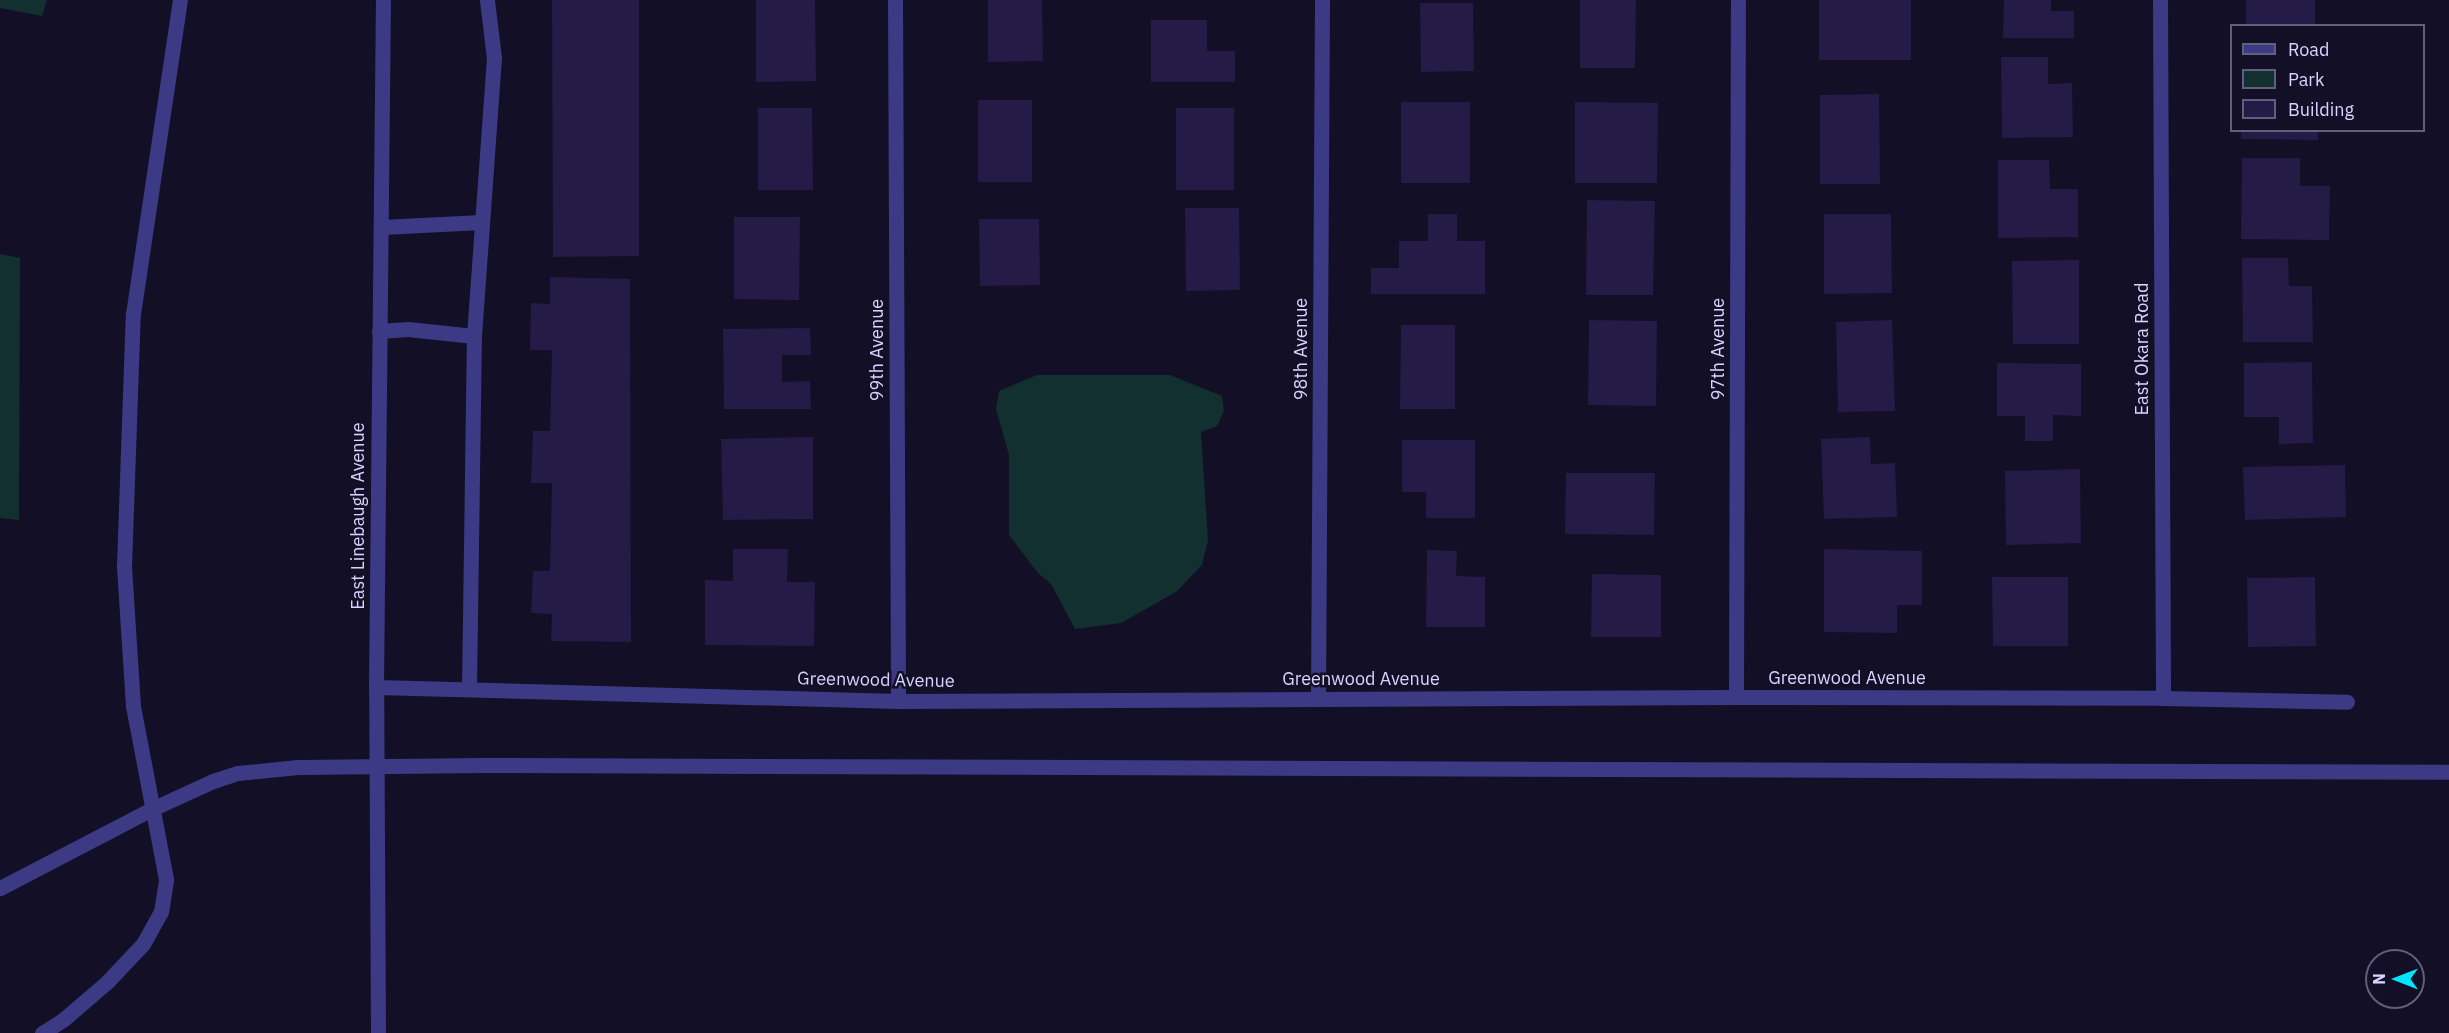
<!DOCTYPE html>
<style>
body{margin:0}
#map{position:relative;width:2449px;height:1033px;overflow:hidden;background:#130f26;font-family:"IBM Plex Sans",sans-serif}
div>[style]{position:absolute}
.green>*{inset:0;background:#12302f}
.building>*{inset:0;background:#241b47}
.lane>*{height:15px;margin:-7.5px;padding:0 7.5px;transform-origin:7.5px;border-radius:7.5px;background:#3d3a85}
.street>*{height:15px;margin:-7.5px;padding:0 7.5px;transform-origin:7.5px;border-radius:7.5px;background:#3d3a85}
span{translate:-50% -50%;white-space:nowrap;text-align:center;line-height:1.15;-webkit-text-stroke:5px #130f26;paint-order:stroke}
.street-label{font-size:18px;color:#d9d4ff}
.legend{position:absolute;left:2230px;top:24px;width:195px;height:108px;box-sizing:border-box;background:#130f26;border:2px solid #625e7d;margin:0;padding:8px 10px;list-style:none;font-size:18px;color:#d9d4ff}
.legend li{display:flex;align-items:center;gap:12px;height:30px}
.legend b{width:30px;border:2px solid #625e7d}
.north{position:absolute;left:2365px;top:949px;width:60px;height:60px;box-sizing:border-box;background:#130f26;border:2px solid #625e7d;border-radius:50%;rotate:270deg;font-size:16px;font-weight:700;line-height:24px;text-align:center;color:#d9d4ff}
.north::after{content:'';display:block;margin:auto;width:21px;height:27px;background:#00e5ff;clip-path:polygon(50% 0,100% 100%,50% 72%,0 100%)}
</style>
<div id="map">
<div class="green">
<i style="clip-path:polygon(0 0,47px 0,42px 16px,0 8px)"></i>
<i style="clip-path:polygon(0 254px,20px 258px,19px 520px,0 518px)"></i>
<i style="clip-path:polygon(1037px 375px,1170px 375px,1222px 396px,1224px 411px,1217px 426px,1201px 432px,1208px 540px,1202px 565px,1176px 592px,1121px 623px,1075px 629px,1051px 584px,1038px 573px,1009px 535px,1009px 455px,996px 409px,999px 391px)"></i>
</div>
<div class="building">
<i style="clip-path:polygon(552px 0,639px 0,639px 256px,553px 257px)"></i>
<i style="clip-path:polygon(756px 0,815px 0,816px 81px,756px 82px)"></i>
<i style="clip-path:polygon(988px 0,1042px 0,1043px 61px,988px 62px)"></i>
<i style="clip-path:polygon(1580px 0,1636px 0,1635px 68px,1580px 68px)"></i>
<i style="clip-path:polygon(1819px 0,1911px 0,1911px 60px,1819px 60px)"></i>
<i style="clip-path:polygon(2004px 0,2051px 0,2051px 11px,2074px 11px,2074px 38px,2003px 38px)"></i>
<i style="clip-path:polygon(2246px 0,2315px 0,2315px 26px,2246px 26px)"></i>
<i style="clip-path:polygon(1420px 3px,1473px 3px,1474px 71px,1421px 72px)"></i>
<i style="clip-path:polygon(1151px 20px,1207px 20px,1207px 51px,1235px 51px,1235px 82px,1151px 82px)"></i>
<i style="clip-path:polygon(2001px 57px,2048px 57px,2048px 84px,2072px 83px,2073px 137px,2002px 138px)"></i>
<i style="clip-path:polygon(1879px 94px,1880px 184px,1820px 184px,1820px 95px)"></i>
<i style="clip-path:polygon(978px 100px,1032px 100px,1032px 182px,978px 182px)"></i>
<i style="clip-path:polygon(1401px 102px,1470px 102px,1470px 183px,1401px 183px)"></i>
<i style="clip-path:polygon(1575px 102px,1658px 103px,1657px 183px,1575px 183px)"></i>
<i style="clip-path:polygon(758px 108px,812px 108px,813px 190px,758px 190px)"></i>
<i style="clip-path:polygon(1176px 108px,1234px 108px,1234px 190px,1176px 190px)"></i>
<i style="clip-path:polygon(2241px 130px,2318px 130px,2318px 140px,2241px 139px)"></i>
<i style="clip-path:polygon(2242px 158px,2300px 158px,2300px 186px,2330px 186px,2329px 240px,2241px 239px)"></i>
<i style="clip-path:polygon(1998px 160px,2049px 160px,2050px 189px,2078px 189px,2078px 237px,1998px 238px)"></i>
<i style="clip-path:polygon(1587px 200px,1655px 201px,1653px 295px,1586px 295px)"></i>
<i style="clip-path:polygon(1185px 208px,1239px 208px,1240px 290px,1186px 291px)"></i>
<i style="clip-path:polygon(1428px 214px,1457px 214px,1457px 241px,1485px 241px,1485px 294px,1371px 294px,1371px 268px,1399px 268px,1399px 241px,1428px 241px)"></i>
<i style="clip-path:polygon(1824px 214px,1891px 214px,1892px 293px,1824px 294px)"></i>
<i style="clip-path:polygon(734px 217px,800px 217px,799px 300px,734px 299px)"></i>
<i style="clip-path:polygon(979px 219px,1039px 219px,1040px 285px,980px 286px)"></i>
<i style="clip-path:polygon(2242px 258px,2288px 258px,2289px 286px,2312px 286px,2313px 342px,2243px 342px)"></i>
<i style="clip-path:polygon(2079px 260px,2079px 344px,2013px 344px,2012px 261px)"></i>
<i style="clip-path:polygon(550px 277px,630px 279px,631px 642px,551px 641px,552px 614px,531px 613px,533px 571px,550px 571px,552px 483px,531px 483px,533px 431px,550px 431px,552px 350px,530px 350px,531px 303px,550px 304px)"></i>
<i style="clip-path:polygon(1589px 320px,1657px 321px,1656px 406px,1588px 405px)"></i>
<i style="clip-path:polygon(1892px 320px,1895px 411px,1838px 412px,1836px 322px)"></i>
<i style="clip-path:polygon(1401px 325px,1455px 325px,1455px 409px,1400px 409px)"></i>
<i style="clip-path:polygon(810px 328px,811px 355px,782px 355px,782px 382px,810px 381px,811px 409px,724px 409px,723px 329px)"></i>
<i style="clip-path:polygon(2312px 362px,2313px 443px,2279px 444px,2279px 417px,2244px 417px,2244px 363px)"></i>
<i style="clip-path:polygon(1997px 363px,2081px 364px,2081px 416px,2053px 415px,2053px 441px,2025px 441px,2025px 416px,1997px 416px)"></i>
<i style="clip-path:polygon(813px 437px,813px 519px,723px 520px,721px 439px)"></i>
<i style="clip-path:polygon(1870px 437px,1871px 464px,1895px 463px,1897px 517px,1824px 519px,1821px 439px)"></i>
<i style="clip-path:polygon(1402px 440px,1475px 440px,1475px 518px,1426px 518px,1426px 492px,1402px 492px)"></i>
<i style="clip-path:polygon(2345px 465px,2346px 517px,2245px 520px,2243px 467px)"></i>
<i style="clip-path:polygon(2080px 469px,2081px 543px,2006px 545px,2005px 471px)"></i>
<i style="clip-path:polygon(1566px 473px,1655px 473px,1654px 535px,1565px 534px)"></i>
<i style="clip-path:polygon(733px 549px,788px 549px,787px 582px,815px 582px,814px 646px,705px 645px,705px 580px,733px 581px)"></i>
<i style="clip-path:polygon(1824px 549px,1922px 551px,1922px 605px,1897px 605px,1897px 633px,1824px 632px)"></i>
<i style="clip-path:polygon(1427px 550px,1457px 551px,1456px 576px,1485px 577px,1485px 627px,1426px 627px)"></i>
<i style="clip-path:polygon(1592px 574px,1661px 575px,1661px 637px,1591px 637px)"></i>
<i style="clip-path:polygon(1992px 577px,2068px 577px,2068px 646px,1993px 646px)"></i>
<i style="clip-path:polygon(2315px 577px,2316px 646px,2248px 647px,2247px 578px)"></i>
</div>
<div class="lane">
<i style="left:381px;top:227px;width:101px;rotate:-2.8deg"></i>
<i style="left:379px;top:331px;width:29px;rotate:-4deg"></i>
<i style="left:408px;top:329px;width:66px;rotate:6.1deg"></i>
<i style="left:469px;top:689px;width:353px;rotate:-89.2deg"></i>
<i style="left:474px;top:336px;width:279px;rotate:-85.9deg"></i>
<i style="left:494px;top:58px;width:58px;rotate:-96.9deg"></i>
<i style="left:0;top:888px;width:174px;rotate:-27.5deg"></i>
<i style="left:154px;top:808px;width:65px;rotate:-24.6deg"></i>
<i style="left:213px;top:781px;width:26px;rotate:-18deg"></i>
<i style="left:238px;top:773px;width:60px;rotate:-5.7deg"></i>
<i style="left:298px;top:767px;width:186px;rotate:-0.6deg"></i>
<i style="left:484px;top:765px;width:1965px;rotate:0.2deg"></i>
<i style="left:42px;top:1033px;width:26px;rotate:-32deg"></i>
<i style="left:64px;top:1019px;width:57px;rotate:-40.7deg"></i>
<i style="left:107px;top:982px;width:52px;rotate:-46.5deg"></i>
<i style="left:143px;top:944px;width:37px;rotate:-61deg"></i>
<i style="left:161px;top:912px;width:33px;rotate:-81deg"></i>
<i style="left:166px;top:879px;width:176px;rotate:-100.8deg"></i>
<i style="left:133px;top:706px;width:140px;rotate:-93.7deg"></i>
<i style="left:124px;top:566px;width:252px;rotate:-88deg"></i>
<i style="left:133px;top:314px;width:317px;rotate:-81.5deg"></i>
</div>
<div class="street">
<i style="left:895px;top:0;width:701px;rotate:89.75deg"></i>
<i style="left:2160px;top:0;width:698px;rotate:89.75deg"></i>
<i style="left:376px;top:687px;width:522px;rotate:1.54deg"></i>
<i style="left:898px;top:701px;width:838px;rotate:-0.27deg"></i>
<i style="left:1736px;top:697px;width:427px;rotate:0.1deg"></i>
<i style="left:2163px;top:698px;width:184px;rotate:1.2deg"></i>
<i style="left:1736px;top:697px;width:697px;rotate:-89.84deg"></i>
<i style="left:1318px;top:699px;width:699px;rotate:-89.67deg"></i>
<i style="left:378px;top:1033px;width:346px;rotate:-90.3deg"></i>
<i style="left:376px;top:687px;width:687px;rotate:-89.42deg"></i>
</div>
<div class="street-label">
<span style="left:1301px;top:349px;rotate:-90deg">98th Avenue</span>
<span style="left:1718px;top:349px;rotate:-90deg">97th Avenue</span>
<span style="left:2142px;top:349px;rotate:-90deg">East Okara Road</span>
<span style="left:877px;top:350px;rotate:-90deg">99th Avenue</span>
<span style="left:358px;top:516px;rotate:-90deg">East Linebaugh Avenue</span>
<span style="left:1847px;top:678px">Greenwood Avenue</span>
<span style="left:1361px;top:679px">Greenwood Avenue</span>
<span style="left:876px;top:680px;rotate:1deg">Greenwood Avenue</span>
</div>
<ul class="legend">
<li><b style="height:8px;background:#3d3a85"></b>Road</li>
<li><b style="height:16px;background:#12302f"></b>Park</li>
<li><b style="height:16px;background:#241b47"></b>Building</li>
</ul>
<div class="north">N</div>
</div>
